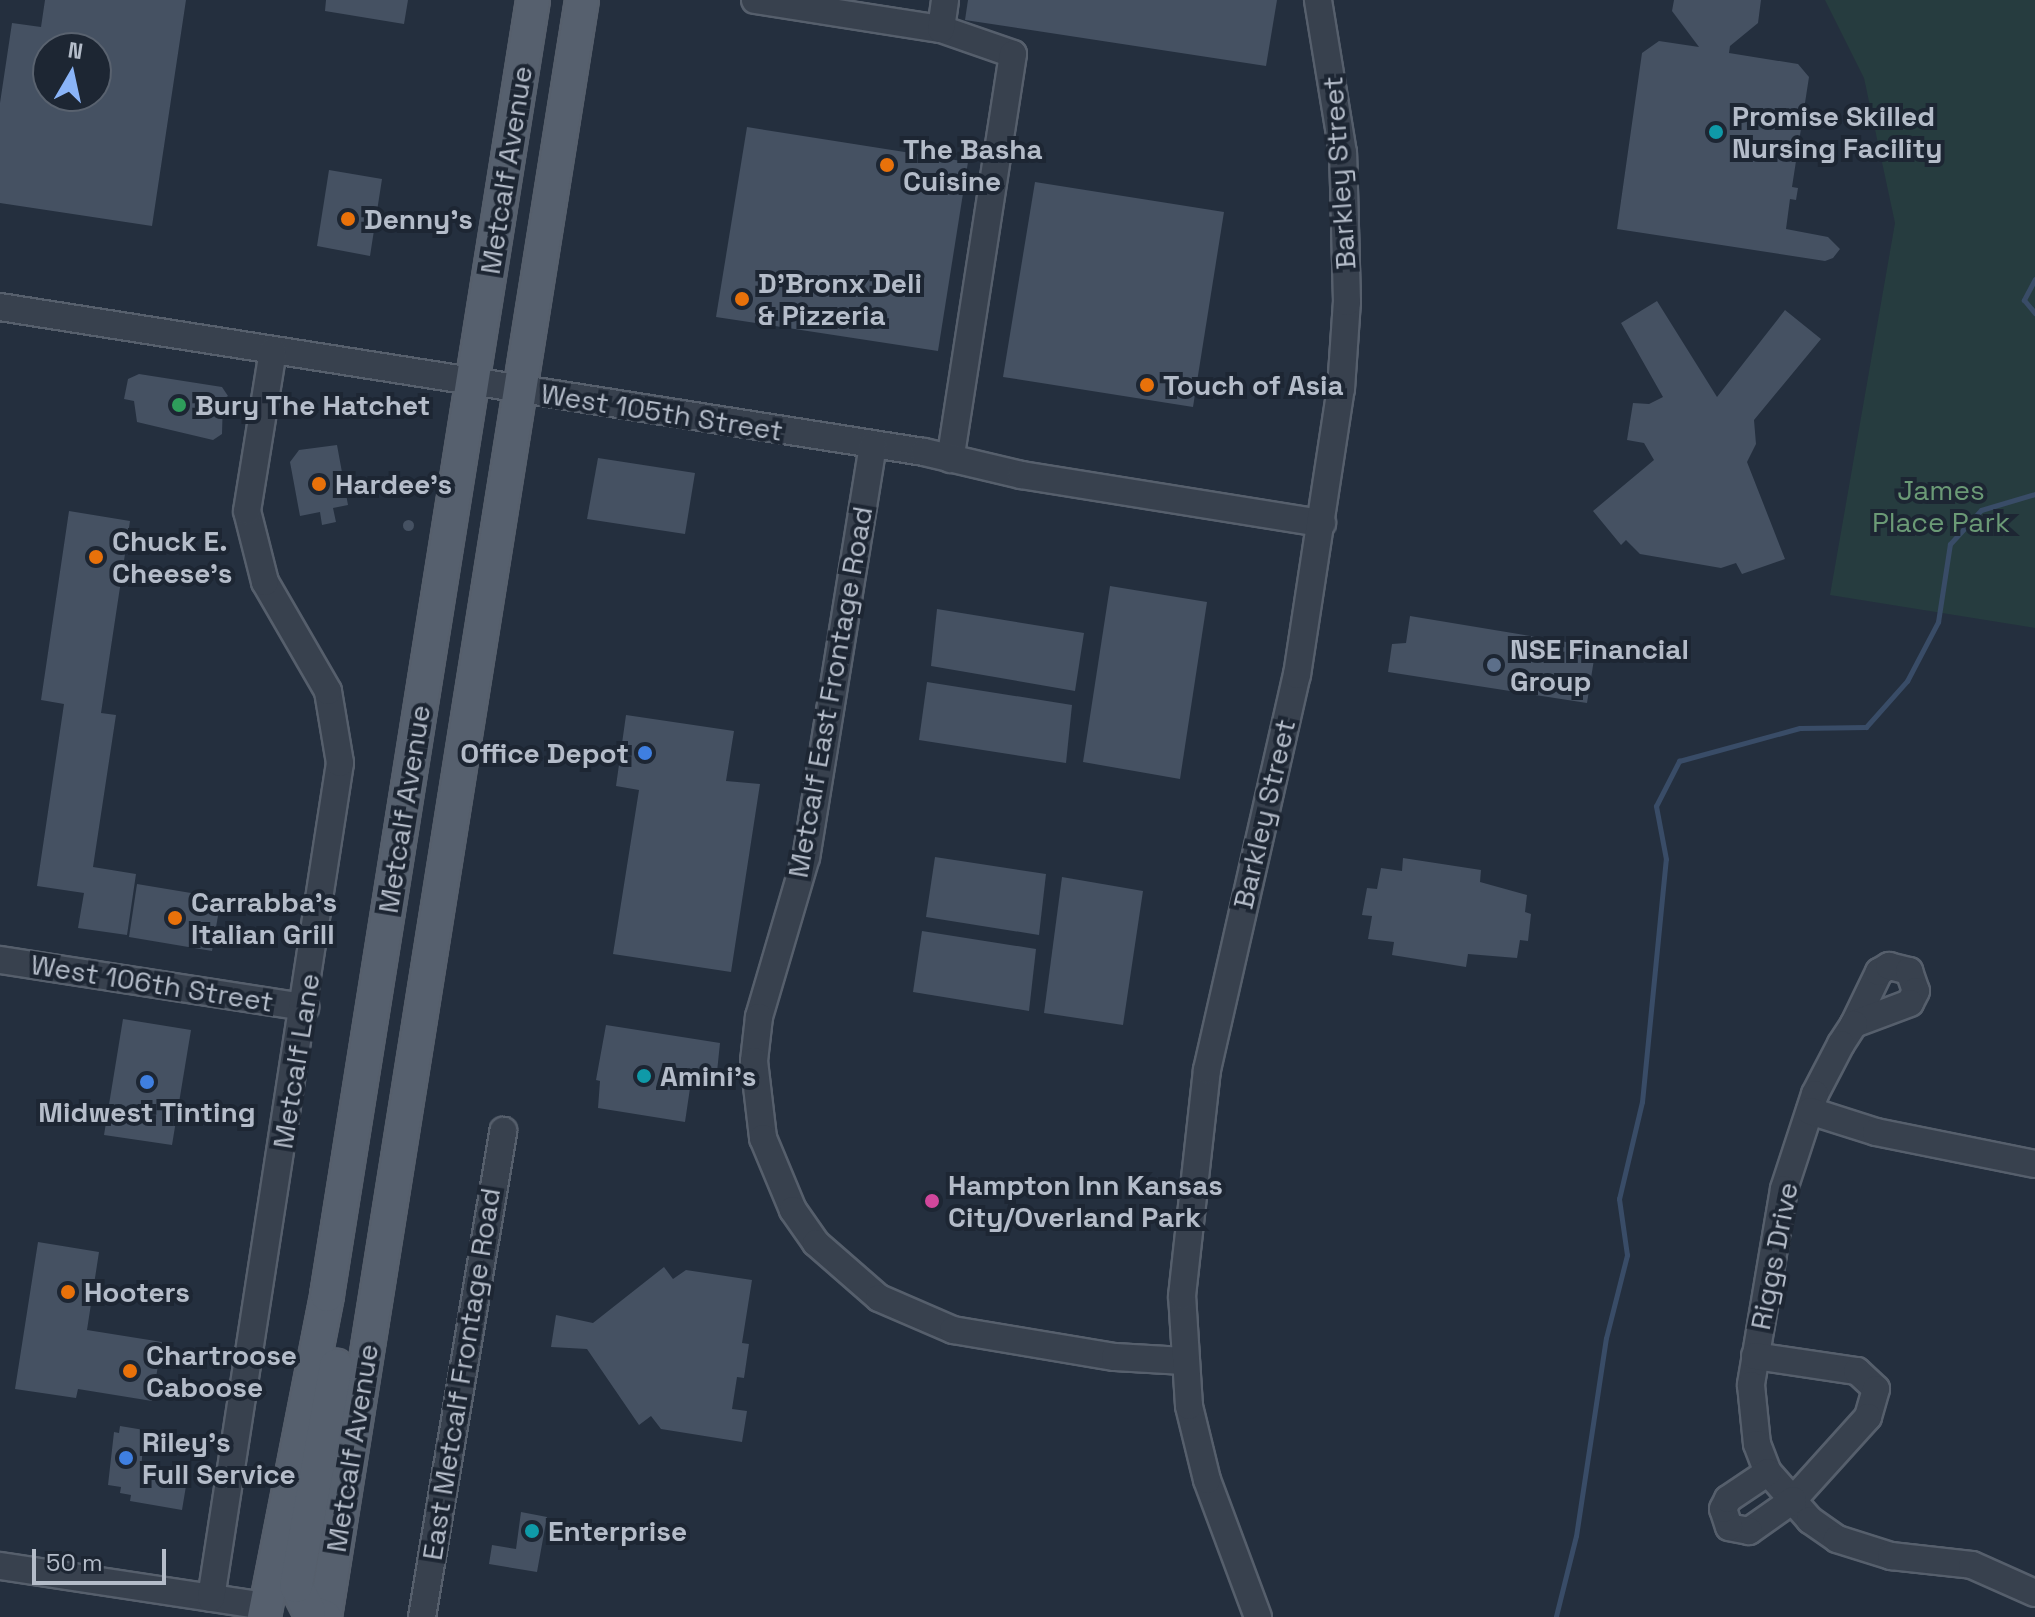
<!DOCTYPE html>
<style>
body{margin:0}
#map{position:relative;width:2035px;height:1617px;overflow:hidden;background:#242f3e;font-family:"Space Grotesk",sans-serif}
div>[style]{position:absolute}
.green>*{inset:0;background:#263c3f}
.stream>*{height:5px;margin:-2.5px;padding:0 2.5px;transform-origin:2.5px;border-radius:2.5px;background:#394c67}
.building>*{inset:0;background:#455162}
.round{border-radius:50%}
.roads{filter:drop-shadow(2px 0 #565f6c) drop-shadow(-2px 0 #565f6c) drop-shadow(0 2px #565f6c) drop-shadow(0 -2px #565f6c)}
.minor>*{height:26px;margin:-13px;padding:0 13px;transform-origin:13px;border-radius:13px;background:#38414e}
.major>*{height:32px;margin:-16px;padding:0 16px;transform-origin:16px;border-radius:16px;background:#56606e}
.dots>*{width:22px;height:22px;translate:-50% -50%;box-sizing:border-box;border:4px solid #1d2633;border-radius:50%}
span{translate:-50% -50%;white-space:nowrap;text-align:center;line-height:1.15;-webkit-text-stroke:8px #1d2633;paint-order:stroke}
.poi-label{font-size:28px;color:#b4bcc9;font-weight:700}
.left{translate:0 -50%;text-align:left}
.right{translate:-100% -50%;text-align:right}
.street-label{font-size:28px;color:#b4bcc9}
.park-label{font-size:28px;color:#6b9a76}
.north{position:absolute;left:32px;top:32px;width:80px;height:80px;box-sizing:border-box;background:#1d2633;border:2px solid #59626f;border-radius:50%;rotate:9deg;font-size:22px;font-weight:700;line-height:32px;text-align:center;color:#b4bcc9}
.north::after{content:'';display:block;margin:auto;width:28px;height:36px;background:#8ab4f8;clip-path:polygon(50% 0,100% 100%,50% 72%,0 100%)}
.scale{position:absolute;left:32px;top:1549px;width:134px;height:36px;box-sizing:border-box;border:4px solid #b4bcc9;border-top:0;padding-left:10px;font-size:24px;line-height:28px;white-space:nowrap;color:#b4bcc9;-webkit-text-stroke:6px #1d2633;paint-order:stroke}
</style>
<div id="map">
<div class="green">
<i style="clip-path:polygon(1825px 0,2035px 0,2035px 628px,1830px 595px,1895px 223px,1864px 78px)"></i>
</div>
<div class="stream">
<i style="left:2035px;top:279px;width:24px;rotate:118deg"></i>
<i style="left:2024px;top:300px;width:17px;rotate:50deg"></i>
<i style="left:1556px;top:1616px;width:82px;rotate:-76deg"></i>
<i style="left:1576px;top:1536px;width:200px;rotate:-81.4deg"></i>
<i style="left:1606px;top:1338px;width:86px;rotate:-75.8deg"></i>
<i style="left:1627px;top:1255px;width:57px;rotate:-98.1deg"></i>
<i style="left:1619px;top:1199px;width:100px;rotate:-76.7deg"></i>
<i style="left:1642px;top:1102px;width:244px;rotate:-84.4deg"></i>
<i style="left:1666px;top:859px;width:54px;rotate:-100.7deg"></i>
<i style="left:1656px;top:806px;width:51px;rotate:-62.9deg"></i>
<i style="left:1679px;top:761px;width:125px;rotate:-15.3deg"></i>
<i style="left:1800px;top:728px;width:66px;rotate:-0.9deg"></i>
<i style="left:1866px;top:727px;width:62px;rotate:-48.3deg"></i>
<i style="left:1907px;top:681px;width:67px;rotate:-62.3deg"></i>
<i style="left:1938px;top:622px;width:79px;rotate:-81.3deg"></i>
<i style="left:1950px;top:544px;width:46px;rotate:-47.6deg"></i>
<i style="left:1981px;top:510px;width:56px;rotate:-16.5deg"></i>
</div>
<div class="building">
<i style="clip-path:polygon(evenodd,45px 0,186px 0,152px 226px,0 203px,0 103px,12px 23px,41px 27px,45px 0,48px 48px,96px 48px,96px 96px,48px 96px,48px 48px)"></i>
<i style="clip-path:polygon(326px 0,408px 0,404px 24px,325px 11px)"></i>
<i style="clip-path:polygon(968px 0,1277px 0,1266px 66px,965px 20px)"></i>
<i style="clip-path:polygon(1674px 0,1761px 0,1758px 23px,1730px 46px,1729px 53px,1798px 64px,1809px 77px,1792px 187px,1798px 188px,1796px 200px,1790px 199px,1786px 229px,1828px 237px,1840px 249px,1833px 258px,1825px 261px,1617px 229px,1642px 53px,1659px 41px,1699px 47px,1672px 11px)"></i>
<i style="clip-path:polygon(747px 127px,968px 162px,938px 351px,716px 317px)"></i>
<i style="clip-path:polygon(329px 170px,382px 179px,370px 256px,317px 246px)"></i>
<i style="clip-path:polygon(1035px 182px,1224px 212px,1193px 407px,1003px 377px)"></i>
<i style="clip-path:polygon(1657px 301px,1717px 397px,1785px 310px,1821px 339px,1754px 420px,1756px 444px,1747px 462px,1785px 559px,1742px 574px,1736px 563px,1721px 568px,1640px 554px,1626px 540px,1621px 545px,1593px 511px,1654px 460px,1644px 443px,1627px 440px,1633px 403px,1649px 404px,1663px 397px,1621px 323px)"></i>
<i style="clip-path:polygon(139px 374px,222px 387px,228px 396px,223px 399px,222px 434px,213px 440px,137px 422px,134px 401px,124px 399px,128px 379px)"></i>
<i style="clip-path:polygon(337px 445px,348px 505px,333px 508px,336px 522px,322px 525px,320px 512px,300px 516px,290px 462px,299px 450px)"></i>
<i style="clip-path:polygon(598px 458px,695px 473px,685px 534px,587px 519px)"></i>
<i style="clip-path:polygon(69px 511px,130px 521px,101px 713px,116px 715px,93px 867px,136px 874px,127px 935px,78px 928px,84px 893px,37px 886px,64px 704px,41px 700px)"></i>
<i class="round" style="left:402.5px;top:519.5px;width:11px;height:11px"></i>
<i style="clip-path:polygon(1110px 586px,1207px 602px,1180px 779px,1083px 762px)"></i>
<i style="clip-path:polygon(937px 609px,1084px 633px,1075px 691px,931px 666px)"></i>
<i style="clip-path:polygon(1410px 616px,1596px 647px,1587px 703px,1388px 672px,1392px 644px,1406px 643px)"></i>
<i style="clip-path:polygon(927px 682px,1072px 705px,1066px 763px,919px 740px)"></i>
<i style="clip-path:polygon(626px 715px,734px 731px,726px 781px,760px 784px,731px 972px,613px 954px,639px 790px,616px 786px)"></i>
<i style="clip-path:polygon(935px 857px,1046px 874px,1039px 935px,926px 917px)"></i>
<i style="clip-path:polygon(1403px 858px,1481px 870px,1480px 882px,1527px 895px,1525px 912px,1531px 914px,1528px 941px,1520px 940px,1517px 958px,1468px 954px,1466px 967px,1392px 955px,1394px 942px,1368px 939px,1372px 916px,1362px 915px,1367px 888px,1377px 889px,1381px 868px,1402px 871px)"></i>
<i style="clip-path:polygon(1062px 877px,1143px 891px,1123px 1025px,1044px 1013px)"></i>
<i style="clip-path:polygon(137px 884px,221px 898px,212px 951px,129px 937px)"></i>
<i style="clip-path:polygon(922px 931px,1036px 949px,1029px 1011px,913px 992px)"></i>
<i style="clip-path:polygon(123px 1019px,191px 1030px,172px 1145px,104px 1135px)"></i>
<i style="clip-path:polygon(606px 1025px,720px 1043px,717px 1072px,693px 1068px,685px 1122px,598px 1108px,600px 1081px,596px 1080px)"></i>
<i style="clip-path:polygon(38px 1242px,99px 1252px,87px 1330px,162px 1342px,152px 1401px,78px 1389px,76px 1398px,15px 1389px)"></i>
<i style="clip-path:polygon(664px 1267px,673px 1279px,686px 1270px,752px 1280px,742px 1343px,749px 1344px,744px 1378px,737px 1377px,732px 1409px,747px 1411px,742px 1442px,661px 1429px,651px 1416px,639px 1425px,587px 1349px,551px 1347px,556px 1315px,593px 1323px)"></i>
<i style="clip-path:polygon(120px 1426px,144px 1430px,141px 1472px,187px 1480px,182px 1510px,130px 1501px,131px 1495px,120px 1493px,121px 1487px,108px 1485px,114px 1432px,119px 1433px)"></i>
<i style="clip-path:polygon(521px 1512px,547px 1517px,537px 1572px,489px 1564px,492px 1545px,516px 1549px)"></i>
</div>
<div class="roads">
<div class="minor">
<i style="left:755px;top:0;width:188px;rotate:8.9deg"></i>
<i style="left:941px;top:29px;width:76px;rotate:19.1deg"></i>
<i style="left:1013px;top:54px;width:410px;rotate:98.8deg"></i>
<i style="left:941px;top:29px;width:29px;rotate:-82deg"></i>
<i style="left:0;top:307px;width:935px;rotate:8.92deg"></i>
<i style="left:924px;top:452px;width:100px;rotate:13.3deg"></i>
<i style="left:1021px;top:475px;width:305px;rotate:9.1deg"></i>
<i style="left:873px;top:445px;width:417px;rotate:99.2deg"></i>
<i style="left:806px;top:857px;width:167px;rotate:106.4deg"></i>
<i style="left:759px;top:1017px;width:44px;rotate:96.5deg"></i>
<i style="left:754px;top:1061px;width:78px;rotate:83.3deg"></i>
<i style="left:763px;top:1138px;width:78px;rotate:67.4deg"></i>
<i style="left:793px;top:1210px;width:40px;rotate:55.1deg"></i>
<i style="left:816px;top:1243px;width:84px;rotate:41.1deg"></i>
<i style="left:879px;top:1298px;width:81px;rotate:23.4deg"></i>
<i style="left:953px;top:1330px;width:164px;rotate:9.5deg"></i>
<i style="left:1115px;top:1357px;width:69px;rotate:3.3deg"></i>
<i style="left:0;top:960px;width:309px;rotate:8.8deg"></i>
<i style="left:1854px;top:1024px;width:58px;rotate:-64.3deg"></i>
<i style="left:1879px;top:972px;width:12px;rotate:-31deg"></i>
<i style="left:1889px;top:966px;width:21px;rotate:14deg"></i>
<i style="left:1909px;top:971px;width:21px;rotate:71deg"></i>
<i style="left:1916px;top:991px;width:13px;rotate:117deg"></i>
<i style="left:1910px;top:1003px;width:60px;rotate:159.4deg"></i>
<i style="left:1854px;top:1024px;width:24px;rotate:123deg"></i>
<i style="left:1841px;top:1044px;width:56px;rotate:117.5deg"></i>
<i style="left:1815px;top:1094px;width:100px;rotate:108.1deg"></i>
<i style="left:1784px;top:1189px;width:199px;rotate:99.6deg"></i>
<i style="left:1751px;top:1385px;width:59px;rotate:84.2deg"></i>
<i style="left:1757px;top:1444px;width:30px;rotate:69deg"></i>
<i style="left:1768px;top:1472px;width:64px;rotate:48.8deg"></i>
<i style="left:1810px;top:1520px;width:33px;rotate:35deg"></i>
<i style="left:1837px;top:1539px;width:57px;rotate:17.5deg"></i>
<i style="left:1891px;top:1556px;width:81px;rotate:6.3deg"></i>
<i style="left:1972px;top:1565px;width:69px;rotate:24deg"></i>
<i style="left:1810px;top:1111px;width:69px;rotate:17.7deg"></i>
<i style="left:1876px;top:1132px;width:162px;rotate:11.4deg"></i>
<i style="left:1755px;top:1356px;width:103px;rotate:8.4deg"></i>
<i style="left:1857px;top:1371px;width:26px;rotate:43deg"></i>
<i style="left:1876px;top:1389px;width:29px;rotate:106deg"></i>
<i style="left:1868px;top:1417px;width:112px;rotate:132.1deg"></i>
<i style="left:1793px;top:1500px;width:54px;rotate:144.8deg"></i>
<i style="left:1749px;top:1531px;width:20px;rotate:-169deg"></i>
<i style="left:1729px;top:1527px;width:19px;rotate:-108deg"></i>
<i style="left:1723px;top:1509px;width:11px;rotate:-63deg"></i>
<i style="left:1728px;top:1499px;width:48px;rotate:-34deg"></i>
<i style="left:0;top:1566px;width:269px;rotate:8.6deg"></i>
<i style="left:211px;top:1598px;width:845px;rotate:-81.22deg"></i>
<i style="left:340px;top:763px;width:73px;rotate:-99.5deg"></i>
<i style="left:328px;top:691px;width:126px;rotate:-120deg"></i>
<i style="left:265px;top:582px;width:73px;rotate:-104.2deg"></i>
<i style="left:247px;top:511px;width:162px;rotate:-80.8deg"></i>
<i style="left:422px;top:1617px;width:493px;rotate:-80.5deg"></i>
<i style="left:1258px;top:1617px;width:146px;rotate:-110.4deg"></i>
<i style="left:1207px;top:1480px;width:76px;rotate:-103.7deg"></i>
<i style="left:1189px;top:1406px;width:110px;rotate:-93.6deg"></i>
<i style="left:1182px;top:1296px;width:227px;rotate:-83.7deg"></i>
<i style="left:1207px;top:1070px;width:405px;rotate:-77.2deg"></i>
<i style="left:1297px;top:675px;width:289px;rotate:-81.3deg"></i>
<i style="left:1341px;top:389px;width:87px;rotate:-86.1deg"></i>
<i style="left:1347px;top:302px;width:149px;rotate:-91.5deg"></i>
<i style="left:1343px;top:153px;width:155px;rotate:-99.3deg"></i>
</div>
<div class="major">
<i style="left:264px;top:1617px;width:328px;rotate:-78.9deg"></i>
<i style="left:327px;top:1295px;width:1311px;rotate:-80.96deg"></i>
<i style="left:325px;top:1617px;width:1637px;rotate:-80.97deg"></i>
<i style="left:325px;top:1617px;width:17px;rotate:-159deg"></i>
<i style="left:309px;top:1611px;width:28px;rotate:-117deg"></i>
<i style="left:296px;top:1586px;width:224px;rotate:-79.7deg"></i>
</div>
</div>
<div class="dots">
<i style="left:1716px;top:132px;background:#0f9aa8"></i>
<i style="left:887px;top:165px;background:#e8710a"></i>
<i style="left:348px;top:219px;background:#e8710a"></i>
<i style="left:742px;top:299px;background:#e8710a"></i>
<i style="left:1147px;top:385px;background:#e8710a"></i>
<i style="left:179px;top:405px;background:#2e9e5b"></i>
<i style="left:319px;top:484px;background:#e8710a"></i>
<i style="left:96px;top:557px;background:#e8710a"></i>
<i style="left:1494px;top:665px;background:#5c6f8a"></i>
<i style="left:645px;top:753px;background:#3f7fe0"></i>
<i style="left:175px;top:918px;background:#e8710a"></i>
<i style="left:644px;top:1076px;background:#0f9aa8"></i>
<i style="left:147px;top:1082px;background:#3f7fe0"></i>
<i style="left:932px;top:1201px;background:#d1479c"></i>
<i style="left:68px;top:1292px;background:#e8710a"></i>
<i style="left:130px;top:1371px;background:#e8710a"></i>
<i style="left:126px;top:1458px;background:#3f7fe0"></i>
<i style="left:532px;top:1531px;background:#0f9aa8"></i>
</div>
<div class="poi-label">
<span class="left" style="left:1732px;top:132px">Promise Skilled<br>Nursing Facility</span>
<span class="left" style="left:903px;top:165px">The Basha<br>Cuisine</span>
<span class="left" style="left:364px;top:219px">Denny's</span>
<span class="left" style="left:758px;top:299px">D'Bronx Deli<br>&amp; Pizzeria</span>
<span class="left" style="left:1163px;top:385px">Touch of Asia</span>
<span class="left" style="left:195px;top:405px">Bury The Hatchet</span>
<span class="left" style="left:335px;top:484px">Hardee's</span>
<span class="left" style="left:112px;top:557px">Chuck E.<br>Cheese's</span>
<span class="left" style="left:1510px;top:665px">NSE Financial<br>Group</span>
<span class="right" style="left:629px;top:753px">Office Depot</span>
<span class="left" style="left:191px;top:918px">Carrabba's<br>Italian Grill</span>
<span class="left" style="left:660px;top:1076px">Amini's</span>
<span style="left:147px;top:1112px">Midwest Tinting</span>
<span class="left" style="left:948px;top:1201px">Hampton Inn Kansas<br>City/Overland Park</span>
<span class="left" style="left:84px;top:1292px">Hooters</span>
<span class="left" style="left:146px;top:1371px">Chartroose<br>Caboose</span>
<span class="left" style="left:142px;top:1458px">Riley's<br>Full Service</span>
<span class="left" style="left:548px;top:1531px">Enterprise</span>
</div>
<div class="street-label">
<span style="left:506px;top:170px;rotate:-81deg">Metcalf Avenue</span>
<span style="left:1339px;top:173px;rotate:-94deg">Barkley Street</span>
<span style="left:662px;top:412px;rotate:9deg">West 105th Street</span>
<span style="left:830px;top:692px;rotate:-80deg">Metcalf East Frontage Road</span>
<span style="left:404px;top:809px;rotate:-81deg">Metcalf Avenue</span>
<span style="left:1264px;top:814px;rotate:-77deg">Barkley Street</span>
<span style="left:152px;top:983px;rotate:9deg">West 106th Street</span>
<span style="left:296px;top:1061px;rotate:-81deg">Metcalf Lane</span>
<span style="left:1774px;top:1256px;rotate:-79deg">Riggs Drive</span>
<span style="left:461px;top:1374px;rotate:-81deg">East Metcalf Frontage Road</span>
<span style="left:352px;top:1448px;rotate:-81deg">Metcalf Avenue</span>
</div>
<div class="park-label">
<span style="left:1941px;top:506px">James<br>Place Park</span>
</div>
<div class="north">N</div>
<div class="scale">50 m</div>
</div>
